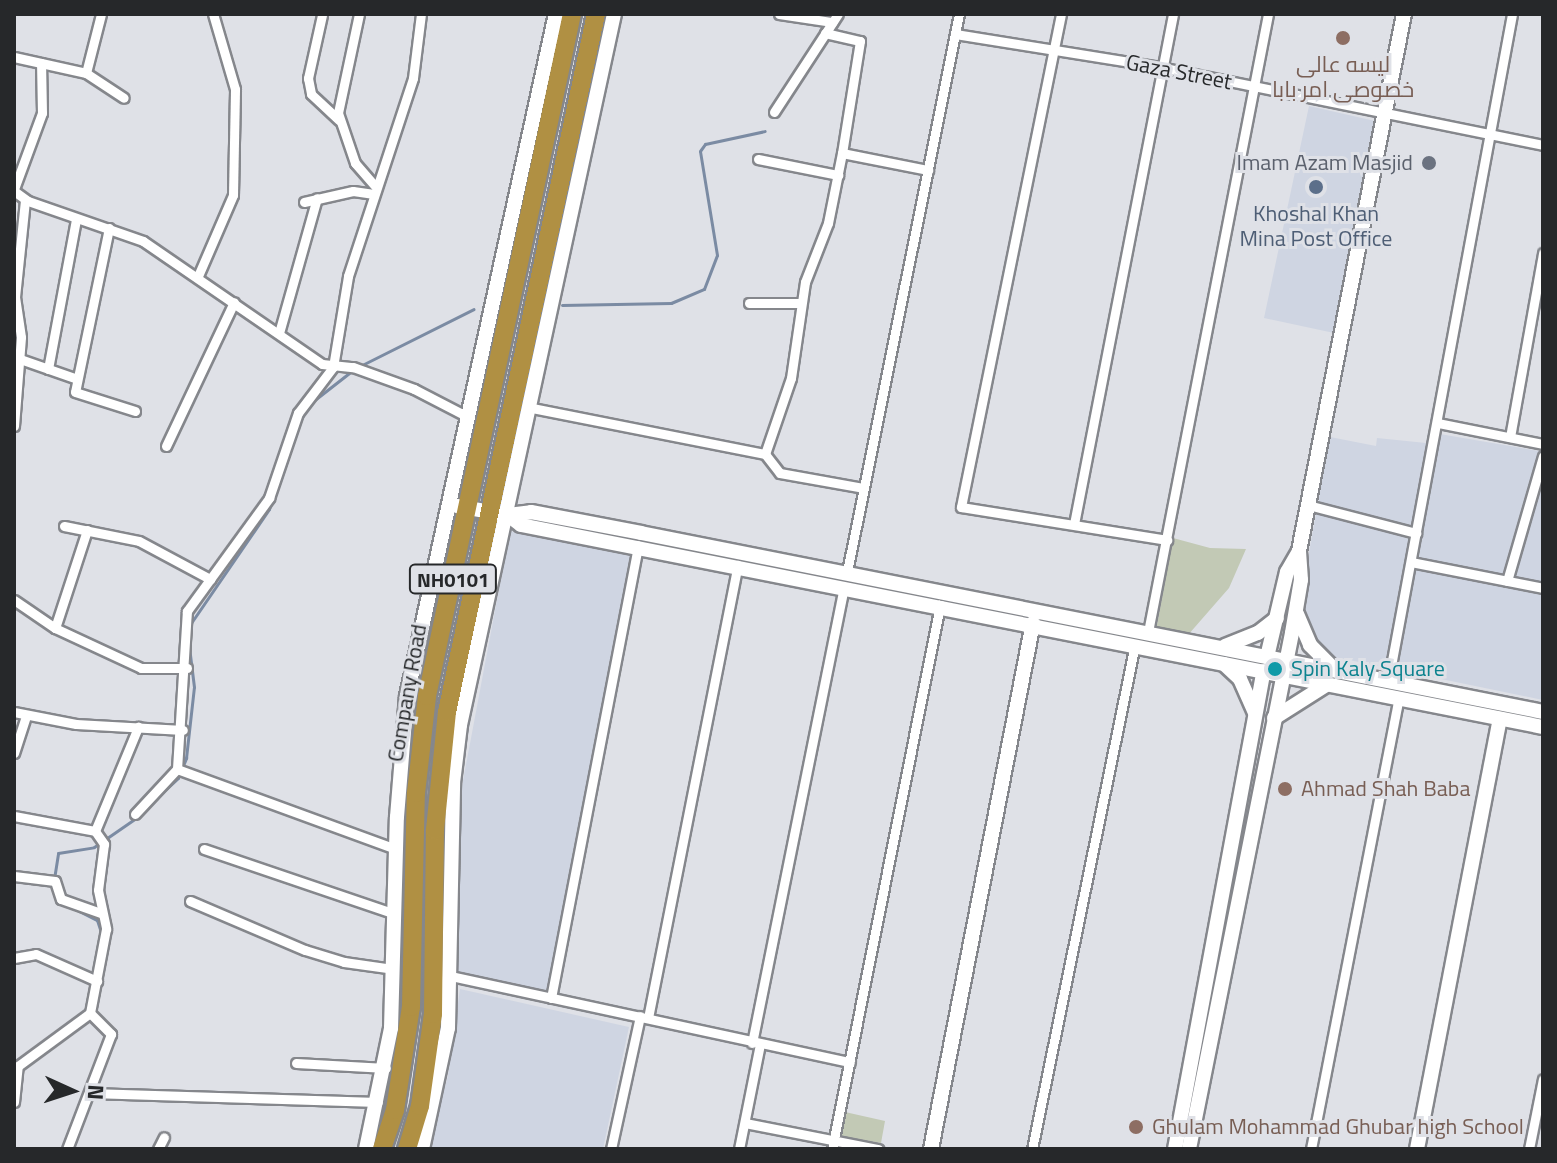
<!DOCTYPE html>
<meta charset="utf-8">
<style>
body{margin:0}
#map{position:relative;width:1557px;height:1163px;overflow:hidden;background:#dfe1e7;font-family:"Titillium Web",Cairo,sans-serif}
div>[style]{position:absolute}
.built>*{inset:0;background:#cfd5e2}
.green>*{inset:0;background:#c2c9b5}
.stream>*{height:3px;margin:-1.5px;padding:0 1.5px;transform-origin:1.5px;border-radius:1.5px;background:#7b8ba3}
.roads{filter:drop-shadow(2px 0 #85878c) drop-shadow(-2px 0 #85878c) drop-shadow(0 2px #85878c) drop-shadow(0 -2px #85878c)}
.street>*{height:9px;margin:-4.5px;padding:0 4.5px;transform-origin:4.5px;border-radius:4.5px;background:#fff}
.secondary>*{height:14px;margin:-7px;padding:0 7px;transform-origin:7px;border-radius:7px;background:#fff}
.highway>*{height:18px;margin:-9px;padding:0 9px;transform-origin:9px;border-radius:9px;background:#b09043}
.dots>*{width:22px;height:22px;translate:-50% -50%;box-sizing:border-box;border:4px solid #dfe1e7;border-radius:50%}
span{translate:-50% -50%;white-space:nowrap;text-align:center;line-height:1.15;-webkit-text-stroke:6px #dfe1e7;paint-order:stroke}
.shield-label span{padding:2px 6px;background:#dfe1e7;border:2px solid;border-radius:6px;-webkit-text-stroke-width:0}
.shield-label{font-size:20px;color:#26282a;font-weight:700}
.education-label{font-size:22px;color:#785e54}
.left{translate:0 -50%;text-align:left}
.street-label{font-size:22px;color:#26282a}
.worship-label{font-size:22px;color:#5b616d}
.right{translate:-100% -50%;text-align:right}
.service-label{font-size:22px;color:#4e5e75}
.culture-label{font-size:22px;color:#0d838f}
.frame{position:absolute;inset:0;border:16px solid #26282a;pointer-events:none}
.north{position:absolute;left:32px;top:1051px;width:80px;height:80px;-webkit-text-stroke:6px #dfe1e7;paint-order:stroke;rotate:93deg;font-size:22px;font-weight:700;line-height:32px;text-align:center;color:#26282a}
.north::after{content:'';display:block;margin:auto;width:28px;height:36px;background:#26282a;clip-path:polygon(50% 0,100% 100%,50% 72%,0 100%)}
</style>
<div id="map">
<div class="built">
<i style="clip-path:polygon(1309px 106px,1375px 121px,1334px 333px,1264px 318px)"></i>
<i style="clip-path:polygon(1428px 432px,1539px 451px,1502px 587px,1543px 595px,1543px 700px,1320px 654px,1304px 626px,1303px 585px,1330px 437px,1376px 446px,1377px 438px,1426px 443px)"></i>
<i style="clip-path:polygon(1543px 466px,1543px 584px,1513px 578px)"></i>
<i style="clip-path:polygon(510px 531px,634px 556px,547px 998px,455px 976px,459px 802px)"></i>
<i style="clip-path:polygon(460px 989px,629px 1027px,603px 1149px,427px 1149px,448px 1076px)"></i>
</div>
<div class="green">
<i style="clip-path:polygon(1173px 538px,1210px 548px,1246px 549px,1229px 588px,1188px 635px,1156px 630px)"></i>
<i style="clip-path:polygon(845px 1112px,885px 1121px,881px 1143px,841px 1136px)"></i>
</div>
<div class="stream">
<i style="left:562px;top:305px;width:109px;rotate:-1.1deg"></i>
<i style="left:671px;top:303px;width:36px;rotate:-23deg"></i>
<i style="left:704px;top:289px;width:36px;rotate:-69deg"></i>
<i style="left:717px;top:255px;width:105px;rotate:-99.3deg"></i>
<i style="left:700px;top:151px;width:9px;rotate:-54deg"></i>
<i style="left:705px;top:144px;width:61px;rotate:-12.2deg"></i>
<i style="left:360px;top:366px;width:127px;rotate:-26.6deg"></i>
<i style="left:312px;top:402px;width:52px;rotate:-38deg"></i>
<i style="left:191px;top:623px;width:138px;rotate:-55.6deg"></i>
<i style="left:269px;top:509px;width:36px;rotate:-69deg"></i>
<i style="left:150px;top:804px;width:38px;rotate:-43deg"></i>
<i style="left:178px;top:778px;width:22px;rotate:-68deg"></i>
<i style="left:186px;top:758px;width:71px;rotate:-83.6deg"></i>
<i style="left:194px;top:687px;width:40px;rotate:-97.1deg"></i>
<i style="left:54px;top:879px;width:26px;rotate:-81deg"></i>
<i style="left:58px;top:853px;width:36px;rotate:-9deg"></i>
<i style="left:94px;top:847px;width:51px;rotate:-34.6deg"></i>
<i style="left:73px;top:908px;width:27px;rotate:27deg"></i>
<i style="left:97px;top:920px;width:13px;rotate:72deg"></i>
<i style="left:38px;top:1057px;width:32px;rotate:-36deg"></i>
</div>
<div class="roads">
<div class="street">
<i style="left:359px;top:14px;width:101px;rotate:102deg"></i>
<i style="left:338px;top:113px;width:53px;rotate:71.2deg"></i>
<i style="left:355px;top:163px;width:30px;rotate:49deg"></i>
<i style="left:779px;top:14px;width:54px;rotate:8.6deg"></i>
<i style="left:1061px;top:14px;width:503px;rotate:101.47deg"></i>
<i style="left:961px;top:507px;width:209px;rotate:9.1deg"></i>
<i style="left:322px;top:15px;width:65px;rotate:102.5deg"></i>
<i style="left:308px;top:78px;width:16px;rotate:79deg"></i>
<i style="left:311px;top:94px;width:38px;rotate:43deg"></i>
<i style="left:825px;top:33px;width:36px;rotate:13deg"></i>
<i style="left:860px;top:41px;width:113px;rotate:99.1deg"></i>
<i style="left:842px;top:153px;width:88px;rotate:11.2deg"></i>
<i style="left:955px;top:34px;width:208px;rotate:9.1deg"></i>
<i style="left:1160px;top:67px;width:391px;rotate:11.5deg"></i>
<i style="left:14px;top:57px;width:74px;rotate:12.5deg"></i>
<i style="left:86px;top:73px;width:45px;rotate:33.3deg"></i>
<i style="left:86px;top:73px;width:61px;rotate:-75.7deg"></i>
<i style="left:774px;top:112px;width:117px;rotate:-56.9deg"></i>
<i style="left:758px;top:159px;width:82px;rotate:11.3deg"></i>
<i style="left:14px;top:189px;width:81px;rotate:-69.8deg"></i>
<i style="left:42px;top:113px;width:50px;rotate:-91.1deg"></i>
<i style="left:14px;top:191px;width:17px;rotate:36deg"></i>
<i style="left:28px;top:201px;width:122px;rotate:19.2deg"></i>
<i style="left:143px;top:241px;width:217px;rotate:34.5deg"></i>
<i style="left:322px;top:364px;width:31px;rotate:6deg"></i>
<i style="left:353px;top:367px;width:65px;rotate:19.8deg"></i>
<i style="left:414px;top:389px;width:61px;rotate:27.4deg"></i>
<i style="left:304px;top:202px;width:50px;rotate:-12.7deg"></i>
<i style="left:353px;top:191px;width:21px;rotate:8deg"></i>
<i style="left:109px;top:228px;width:167px;rotate:101.7deg"></i>
<i style="left:75px;top:392px;width:63px;rotate:17.6deg"></i>
<i style="left:198px;top:276px;width:88px;rotate:-66.6deg"></i>
<i style="left:233px;top:195px;width:106px;rotate:-88.9deg"></i>
<i style="left:235px;top:89px;width:78px;rotate:-106.3deg"></i>
<i style="left:749px;top:303px;width:52px"></i>
<i style="left:279px;top:333px;width:140px;rotate:-74.3deg"></i>
<i style="left:20px;top:359px;width:60px;rotate:19.3deg"></i>
<i style="left:48px;top:369px;width:152px;rotate:-79.4deg"></i>
<i style="left:527px;top:407px;width:243px;rotate:11.2deg"></i>
<i style="left:1438px;top:423px;width:107px;rotate:11.3deg"></i>
<i style="left:14px;top:426px;width:89px;rotate:-85.5deg"></i>
<i style="left:21px;top:337px;width:40px;rotate:-98.5deg"></i>
<i style="left:15px;top:297px;width:98px;rotate:-84.1deg"></i>
<i style="left:1510px;top:437px;width:187px;rotate:-79.8deg"></i>
<i style="left:166px;top:446px;width:159px;rotate:-64.7deg"></i>
<i style="left:765px;top:454px;width:80px;rotate:-71.1deg"></i>
<i style="left:791px;top:378px;width:97px;rotate:-81.7deg"></i>
<i style="left:805px;top:282px;width:63px;rotate:-68.7deg"></i>
<i style="left:828px;top:223px;width:71px;rotate:-78.7deg"></i>
<i style="left:765px;top:454px;width:24px;rotate:52deg"></i>
<i style="left:780px;top:473px;width:84px;rotate:10.2deg"></i>
<i style="left:1308px;top:505px;width:112px;rotate:14.5deg"></i>
<i style="left:1074px;top:524px;width:520px;rotate:-79.01deg"></i>
<i style="left:64px;top:526px;width:76px;rotate:11.3deg"></i>
<i style="left:139px;top:541px;width:81px;rotate:28.2deg"></i>
<i style="left:1411px;top:562px;width:135px;rotate:11.1deg"></i>
<i style="left:847px;top:572px;width:569px;rotate:-78.65deg"></i>
<i style="left:1507px;top:581px;width:130px;rotate:-73.9deg"></i>
<i style="left:14px;top:600px;width:50px;rotate:34.3deg"></i>
<i style="left:55px;top:628px;width:95px;rotate:24.9deg"></i>
<i style="left:141px;top:668px;width:46px"></i>
<i style="left:55px;top:628px;width:103px;rotate:-71.9deg"></i>
<i style="left:1148px;top:632px;width:630px;rotate:-79.01deg"></i>
<i style="left:1388px;top:682px;width:679px;rotate:-79.48deg"></i>
<i style="left:14px;top:712px;width:63px;rotate:11deg"></i>
<i style="left:76px;top:724px;width:107px;rotate:3.2deg"></i>
<i style="left:14px;top:753px;width:39px;rotate:-72deg"></i>
<i style="left:177px;top:769px;width:233px;rotate:20.1deg"></i>
<i style="left:135px;top:814px;width:62px;rotate:-47deg"></i>
<i style="left:177px;top:769px;width:158px;rotate:-86.4deg"></i>
<i style="left:187px;top:611px;width:140px;rotate:-54deg"></i>
<i style="left:269px;top:498px;width:90px;rotate:-71.2deg"></i>
<i style="left:298px;top:413px;width:58px;rotate:-52.7deg"></i>
<i style="left:333px;top:367px;width:92px;rotate:-80.6deg"></i>
<i style="left:348px;top:276px;width:208px;rotate:-71.8deg"></i>
<i style="left:413px;top:78px;width:64px;rotate:-82.9deg"></i>
<i style="left:14px;top:816px;width:82px;rotate:10.5deg"></i>
<i style="left:95px;top:831px;width:16px;rotate:55deg"></i>
<i style="left:104px;top:844px;width:46px;rotate:97.4deg"></i>
<i style="left:98px;top:890px;width:40px;rotate:78deg"></i>
<i style="left:106px;top:929px;width:86px;rotate:100.8deg"></i>
<i style="left:90px;top:1013px;width:30px;rotate:45deg"></i>
<i style="left:111px;top:1034px;width:123px;rotate:110.9deg"></i>
<i style="left:95px;top:831px;width:113px;rotate:-67.5deg"></i>
<i style="left:204px;top:849px;width:202px;rotate:18.8deg"></i>
<i style="left:14px;top:876px;width:41px;rotate:7deg"></i>
<i style="left:55px;top:881px;width:19px;rotate:72deg"></i>
<i style="left:61px;top:899px;width:42px;rotate:19.3deg"></i>
<i style="left:190px;top:901px;width:125px;rotate:23.1deg"></i>
<i style="left:305px;top:950px;width:41px;rotate:17.1deg"></i>
<i style="left:344px;top:962px;width:49px;rotate:8.1deg"></i>
<i style="left:14px;top:958px;width:22px;rotate:-10deg"></i>
<i style="left:36px;top:954px;width:67px;rotate:23.9deg"></i>
<i style="left:451px;top:976px;width:408px;rotate:12.2deg"></i>
<i style="left:551px;top:998px;width:461px;rotate:-79.1deg"></i>
<i style="left:648px;top:1018px;width:462px;rotate:-78.8deg"></i>
<i style="left:752px;top:1043px;width:465px;rotate:-78.6deg"></i>
<i style="left:296px;top:1063px;width:90px;rotate:3.2deg"></i>
<i style="left:90px;top:1093px;width:288px;rotate:1.8deg"></i>
<i style="left:14px;top:1102px;width:36px;rotate:-84deg"></i>
<i style="left:18px;top:1066px;width:89px;rotate:-36.4deg"></i>
<i style="left:745px;top:1123px;width:136px;rotate:11.1deg"></i>
<i style="left:158px;top:1149px;width:13px;rotate:-63deg"></i>
<i style="left:611px;top:1149px;width:136px;rotate:-77.7deg"></i>
<i style="left:739px;top:1149px;width:107px;rotate:-78.7deg"></i>
<i style="left:832px;top:1149px;width:555px;rotate:-78.77deg"></i>
<i style="left:1032px;top:1149px;width:515px;rotate:-78.47deg"></i>
<i style="left:1311px;top:1149px;width:460px;rotate:-79deg"></i>
<i style="left:1529px;top:1149px;width:71px;rotate:-78.7deg"></i>
</div>
<div class="secondary">
<i style="left:457px;top:506px;width:52px;rotate:10deg"></i>
<i style="left:508px;top:515px;width:23px;rotate:-7deg"></i>
<i style="left:531px;top:512px;width:112px;rotate:10.8deg"></i>
<i style="left:641px;top:533px;width:920px;rotate:11.22deg"></i>
<i style="left:508px;top:515px;width:16px;rotate:38deg"></i>
<i style="left:521px;top:525px;width:1042px;rotate:11.18deg"></i>
<i style="left:1297px;top:614px;width:34px;rotate:67deg"></i>
<i style="left:1310px;top:645px;width:33px;rotate:45deg"></i>
<i style="left:1225px;top:646px;width:35px;rotate:-22deg"></i>
<i style="left:1258px;top:633px;width:24px;rotate:-38deg"></i>
<i style="left:1267px;top:657px;width:87px;rotate:-76.8deg"></i>
<i style="left:1287px;top:572px;width:24px;rotate:-60deg"></i>
<i style="left:1224px;top:664px;width:22px;rotate:43deg"></i>
<i style="left:1240px;top:679px;width:37px;rotate:66deg"></i>
<i style="left:1274px;top:718px;width:62px;rotate:-32.4deg"></i>
<i style="left:366px;top:1149px;width:124px;rotate:-78.3deg"></i>
<i style="left:391px;top:1028px;width:211px;rotate:-88.4deg"></i>
<i style="left:397px;top:817px;width:121px;rotate:-85.3deg"></i>
<i style="left:407px;top:696px;width:698px;rotate:-77.68deg"></i>
<i style="left:422px;top:1149px;width:124px;rotate:-77.9deg"></i>
<i style="left:448px;top:1028px;width:245px;rotate:-88.8deg"></i>
<i style="left:453px;top:783px;width:58px;rotate:-83.1deg"></i>
<i style="left:460px;top:725px;width:727px;rotate:-77.78deg"></i>
<i style="left:931px;top:1149px;width:536px;rotate:-79.03deg"></i>
<i style="left:1175px;top:1149px;width:486px;rotate:-79.5deg"></i>
<i style="left:1189px;top:1149px;width:526px;rotate:-78.71deg"></i>
<i style="left:1292px;top:633px;width:54px;rotate:-80.4deg"></i>
<i style="left:1301px;top:580px;width:29px;rotate:-94deg"></i>
<i style="left:1299px;top:551px;width:547px;rotate:-78.94deg"></i>
<i style="left:1417px;top:1149px;width:438px;rotate:-79.1deg"></i>
</div>
<div class="highway">
<i style="left:382px;top:1149px;width:41px;rotate:-71.6deg"></i>
<i style="left:395px;top:1110px;width:104px;rotate:-81.2deg"></i>
<i style="left:411px;top:1007px;width:214px;rotate:-88.7deg"></i>
<i style="left:416px;top:793px;width:98px;rotate:-83.5deg"></i>
<i style="left:427px;top:696px;width:697px;rotate:-78deg"></i>
<i style="left:407px;top:1149px;width:45px;rotate:-73.2deg"></i>
<i style="left:420px;top:1106px;width:93px;rotate:-82deg"></i>
<i style="left:433px;top:1014px;width:184px;rotate:-89.4deg"></i>
<i style="left:435px;top:830px;width:119px;rotate:-84.2deg"></i>
<i style="left:447px;top:712px;width:714px;rotate:-77.95deg"></i>
</div>
</div>
<div class="dots">
<i style="left:1343px;top:38px;background:#8d6e63"></i>
<i style="left:1429px;top:163px;background:#6b7280"></i>
<i style="left:1316px;top:187px;background:#5c6f8a"></i>
<i style="left:1275px;top:669px;background:#0f9aa8"></i>
<i style="left:1285px;top:789px;background:#8d6e63"></i>
<i style="left:1136px;top:1127px;background:#8d6e63"></i>
</div>
<div class="shield-label">
<span style="left:453px;top:579px">NH0101</span>
</div>
<div class="education-label">
<span style="left:1343px;top:77px">لیسه عالی<br>خصوصی امر بابا</span>
<span class="left" style="left:1301px;top:789px">Ahmad Shah Baba</span>
<span class="left" style="left:1152px;top:1127px">Ghulam Mohammad Ghubar high School</span>
</div>
<div class="street-label">
<span style="left:1179px;top:72px;rotate:11deg">Gaza Street</span>
<span style="left:407px;top:693px;rotate:-80deg">Company Road</span>
</div>
<div class="worship-label">
<span class="right" style="left:1413px;top:163px">Imam Azam Masjid</span>
</div>
<div class="service-label">
<span style="left:1316px;top:226px">Khoshal Khan<br>Mina Post Office</span>
</div>
<div class="culture-label">
<span class="left" style="left:1291px;top:669px">Spin Kaly Square</span>
</div>
<div class="frame"></div>
<div class="north">N</div>
</div>
